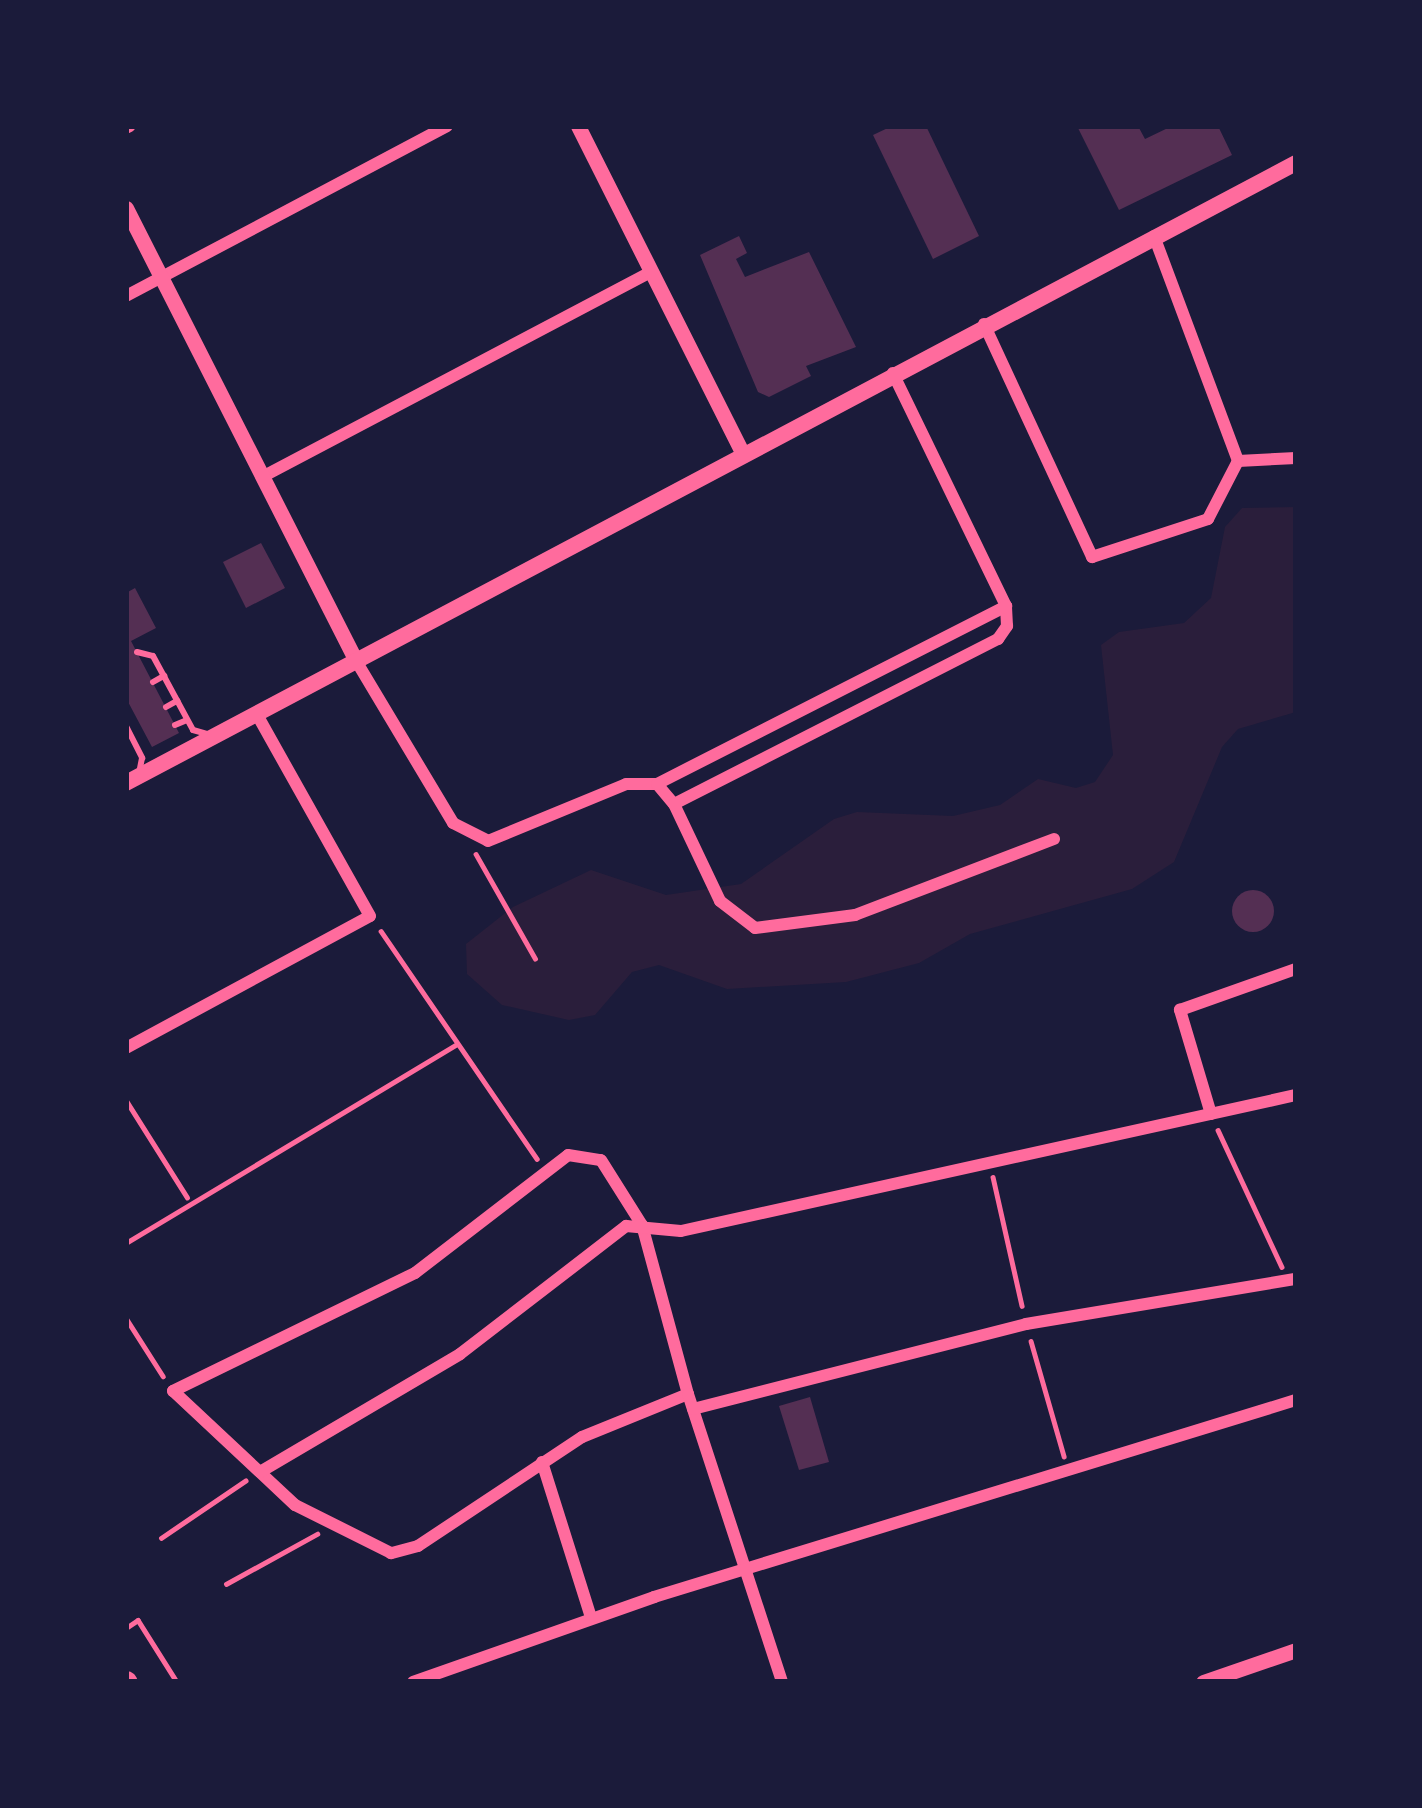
<!DOCTYPE html>
<style>
body{margin:0}
#map{position:relative;width:1422px;height:1808px;overflow:hidden;background:#1b1b3a;font-family:"Titillium Web",sans-serif}
div>[style]{position:absolute}
.green>*{inset:0;background:#2a1e3b}
.building>*{inset:0;background:#542f53}
.round{border-radius:50%}
.path>*{height:4.5px;margin:-2.25px;padding:0 2.25px;transform-origin:2.25px;border-radius:2.25px;background:#ff6b9d}
.service>*{height:6px;margin:-3px;padding:0 3px;transform-origin:3px;border-radius:3px;background:#ff6b9d}
.minor>*{height:12px;margin:-6px;padding:0 6px;transform-origin:6px;border-radius:6px;background:#ff6b9d}
.tertiary>*{height:15px;margin:-7.5px;padding:0 7.5px;transform-origin:7.5px;border-radius:7.5px;background:#ff6b9d}
.secondary>*{height:16px;margin:-8px;padding:0 8px;transform-origin:8px;border-radius:8px;background:#ff6b9d}
.trunk>*{height:21px;margin:-10.5px;padding:0 10.5px;transform-origin:10.5px;border-radius:10.5px;background:#ff6b9d}
span{translate:-50% -50%;white-space:nowrap;text-align:center;line-height:1.15;-webkit-text-stroke:10px #1b1b3a;paint-order:stroke}
.frame{position:absolute;inset:0;border:129px solid #1b1b3a;pointer-events:none}
</style>
<div id="map">
<div class="green">
<i style="clip-path:polygon(1296px 507px,1296px 712px,1238px 729px,1222px 747px,1174px 862px,1132px 889px,970px 934px,919px 963px,846px 982px,727px 989px,659px 965px,632px 972px,595px 1015px,569px 1020px,502px 1005px,467px 974px,466px 944px,513px 907px,591px 870px,666px 895px,741px 884px,834px 819px,857px 812px,953px 816px,1000px 805px,1038px 779px,1076px 788px,1095px 782px,1113px 755px,1101px 645px,1119px 632px,1184px 623px,1211px 598px,1225px 527px,1242px 508px)"></i>
</div>
<div class="building">
<i style="clip-path:polygon(892px 126px,926px 126px,979px 236px,933px 259px,873px 135px)"></i>
<i style="clip-path:polygon(1077px 126px,1138px 126px,1145px 139px,1172px 126px,1218px 126px,1232px 155px,1119px 210px)"></i>
<i style="clip-path:polygon(739px 236px,747px 253px,736px 259px,745px 277px,809px 252px,856px 347px,806px 366px,811px 376px,769px 397px,758px 392px,700px 255px)"></i>
<i style="clip-path:polygon(261px 543px,285px 588px,246px 608px,223px 562px)"></i>
<i style="clip-path:polygon(135px 588px,156px 628px,131px 641px,179px 733px,152px 747px,126px 698px,126px 593px)"></i>
<i class="round" style="left:1232px;top:890px;width:42px;height:42px"></i>
<i style="clip-path:polygon(810px 1397px,829px 1462px,799px 1470px,779px 1406px)"></i>
</div>
<div class="path">
<i style="left:476px;top:854px;width:120px;rotate:60.4deg"></i>
<i style="left:381px;top:931px;width:276px;rotate:55.6deg"></i>
<i style="left:126px;top:1100px;width:115px;rotate:57.8deg"></i>
<i style="left:1218px;top:1130px;width:151px;rotate:65deg"></i>
<i style="left:993px;top:1177px;width:132px;rotate:77.3deg"></i>
<i style="left:126px;top:1243px;width:386px;rotate:-31deg"></i>
<i style="left:126px;top:1318px;width:69px;rotate:57.5deg"></i>
<i style="left:1031px;top:1341px;width:120px;rotate:74deg"></i>
<i style="left:161px;top:1538px;width:102px;rotate:-34.2deg"></i>
<i style="left:226px;top:1584px;width:104px;rotate:-28.8deg"></i>
<i style="left:126px;top:1628px;width:14px;rotate:-34deg"></i>
<i style="left:138px;top:1620px;width:73px;rotate:57.8deg"></i>
</div>
<div class="service">
<i style="left:137px;top:652px;width:16px;rotate:14deg"></i>
<i style="left:153px;top:656px;width:84px;rotate:61.6deg"></i>
<i style="left:193px;top:730px;width:18px;rotate:16deg"></i>
<i style="left:153px;top:682px;width:13px;rotate:-29deg"></i>
<i style="left:166px;top:707px;width:13px;rotate:-29deg"></i>
<i style="left:175px;top:725px;width:13px;rotate:-23deg"></i>
<i style="left:126px;top:726px;width:36px;rotate:63deg"></i>
<i style="left:142px;top:758px;width:15px;rotate:101deg"></i>
</div>
<div class="minor">
<i style="left:126px;top:128px;width:4px;rotate:-27deg"></i>
<i style="left:1154px;top:236px;width:240px;rotate:69.5deg"></i>
<i style="left:126px;top:296px;width:363px;rotate:-27.9deg"></i>
<i style="left:984px;top:324px;width:257px;rotate:65.1deg"></i>
<i style="left:1092px;top:557px;width:122px;rotate:-18.1deg"></i>
<i style="left:1208px;top:519px;width:65px;rotate:-62.7deg"></i>
<i style="left:1238px;top:461px;width:58px;rotate:-3deg"></i>
<i style="left:262px;top:477px;width:440px;rotate:-27.8deg"></i>
<i style="left:355px;top:659px;width:191px;rotate:59.1deg"></i>
<i style="left:453px;top:823px;width:39px;rotate:27deg"></i>
<i style="left:488px;top:841px;width:149px;rotate:-22.4deg"></i>
<i style="left:626px;top:784px;width:31px"></i>
<i style="left:657px;top:784px;width:26px;rotate:50deg"></i>
<i style="left:674px;top:804px;width:364px;rotate:-27deg"></i>
<i style="left:998px;top:639px;width:16px;rotate:-55deg"></i>
<i style="left:1007px;top:626px;width:20px;rotate:-93deg"></i>
<i style="left:1006px;top:606px;width:259px;rotate:-115.9deg"></i>
<i style="left:657px;top:784px;width:392px;rotate:-27deg"></i>
<i style="left:674px;top:804px;width:107px;rotate:64.6deg"></i>
<i style="left:720px;top:901px;width:44px;rotate:37.6deg"></i>
<i style="left:755px;top:928px;width:101px;rotate:-7.4deg"></i>
<i style="left:855px;top:915px;width:213px;rotate:-20.9deg"></i>
<i style="left:126px;top:1048px;width:277px;rotate:-28.4deg"></i>
<i style="left:370px;top:916px;width:233px;rotate:-119.3deg"></i>
<i style="left:1211px;top:1114px;width:109px;rotate:-106.6deg"></i>
<i style="left:1180px;top:1010px;width:123px;rotate:-19.5deg"></i>
<i style="left:688px;top:1394px;width:114px;rotate:157.9deg"></i>
<i style="left:582px;top:1437px;width:197px;rotate:146.4deg"></i>
<i style="left:418px;top:1546px;width:28px;rotate:165deg"></i>
<i style="left:391px;top:1553px;width:107px;rotate:-153.4deg"></i>
<i style="left:295px;top:1505px;width:167px;rotate:-136.9deg"></i>
<i style="left:173px;top:1391px;width:269px;rotate:-26deg"></i>
<i style="left:415px;top:1273px;width:193px;rotate:-37.6deg"></i>
<i style="left:568px;top:1155px;width:33px;rotate:9deg"></i>
<i style="left:601px;top:1160px;width:77px;rotate:57.8deg"></i>
<i style="left:642px;top:1225px;width:175px;rotate:74.8deg"></i>
<i style="left:688px;top:1394px;width:303px;rotate:71.9deg"></i>
<i style="left:693px;top:1409px;width:344px;rotate:-14.3deg"></i>
<i style="left:1026px;top:1324px;width:274px;rotate:-9.5deg"></i>
<i style="left:542px;top:1462px;width:163px;rotate:72.5deg"></i>
<i style="left:260px;top:1472px;width:232px;rotate:-30.5deg"></i>
<i style="left:460px;top:1354px;width:210px;rotate:-37.6deg"></i>
<i style="left:626px;top:1226px;width:55px;rotate:5.2deg"></i>
<i style="left:681px;top:1231px;width:630px;rotate:-12.47deg"></i>
<i style="left:413px;top:1682px;width:256px;rotate:-19.4deg"></i>
<i style="left:654px;top:1597px;width:672px;rotate:-17.06deg"></i>
</div>
<div class="tertiary">
<i style="left:578px;top:126px;width:367px;rotate:63.3deg"></i>
<i style="left:126px;top:208px;width:506px;rotate:63.08deg"></i>
<i style="left:1203px;top:1682px;width:98px;rotate:-19deg"></i>
</div>
<div class="secondary">
<i style="left:126px;top:783px;width:1324px;rotate:-27.92deg"></i>
</div>
<div class="trunk">
<i style="left:126px;top:1681px;width:1px;rotate:45deg"></i>
</div>
<div class="frame"></div>
</div>
